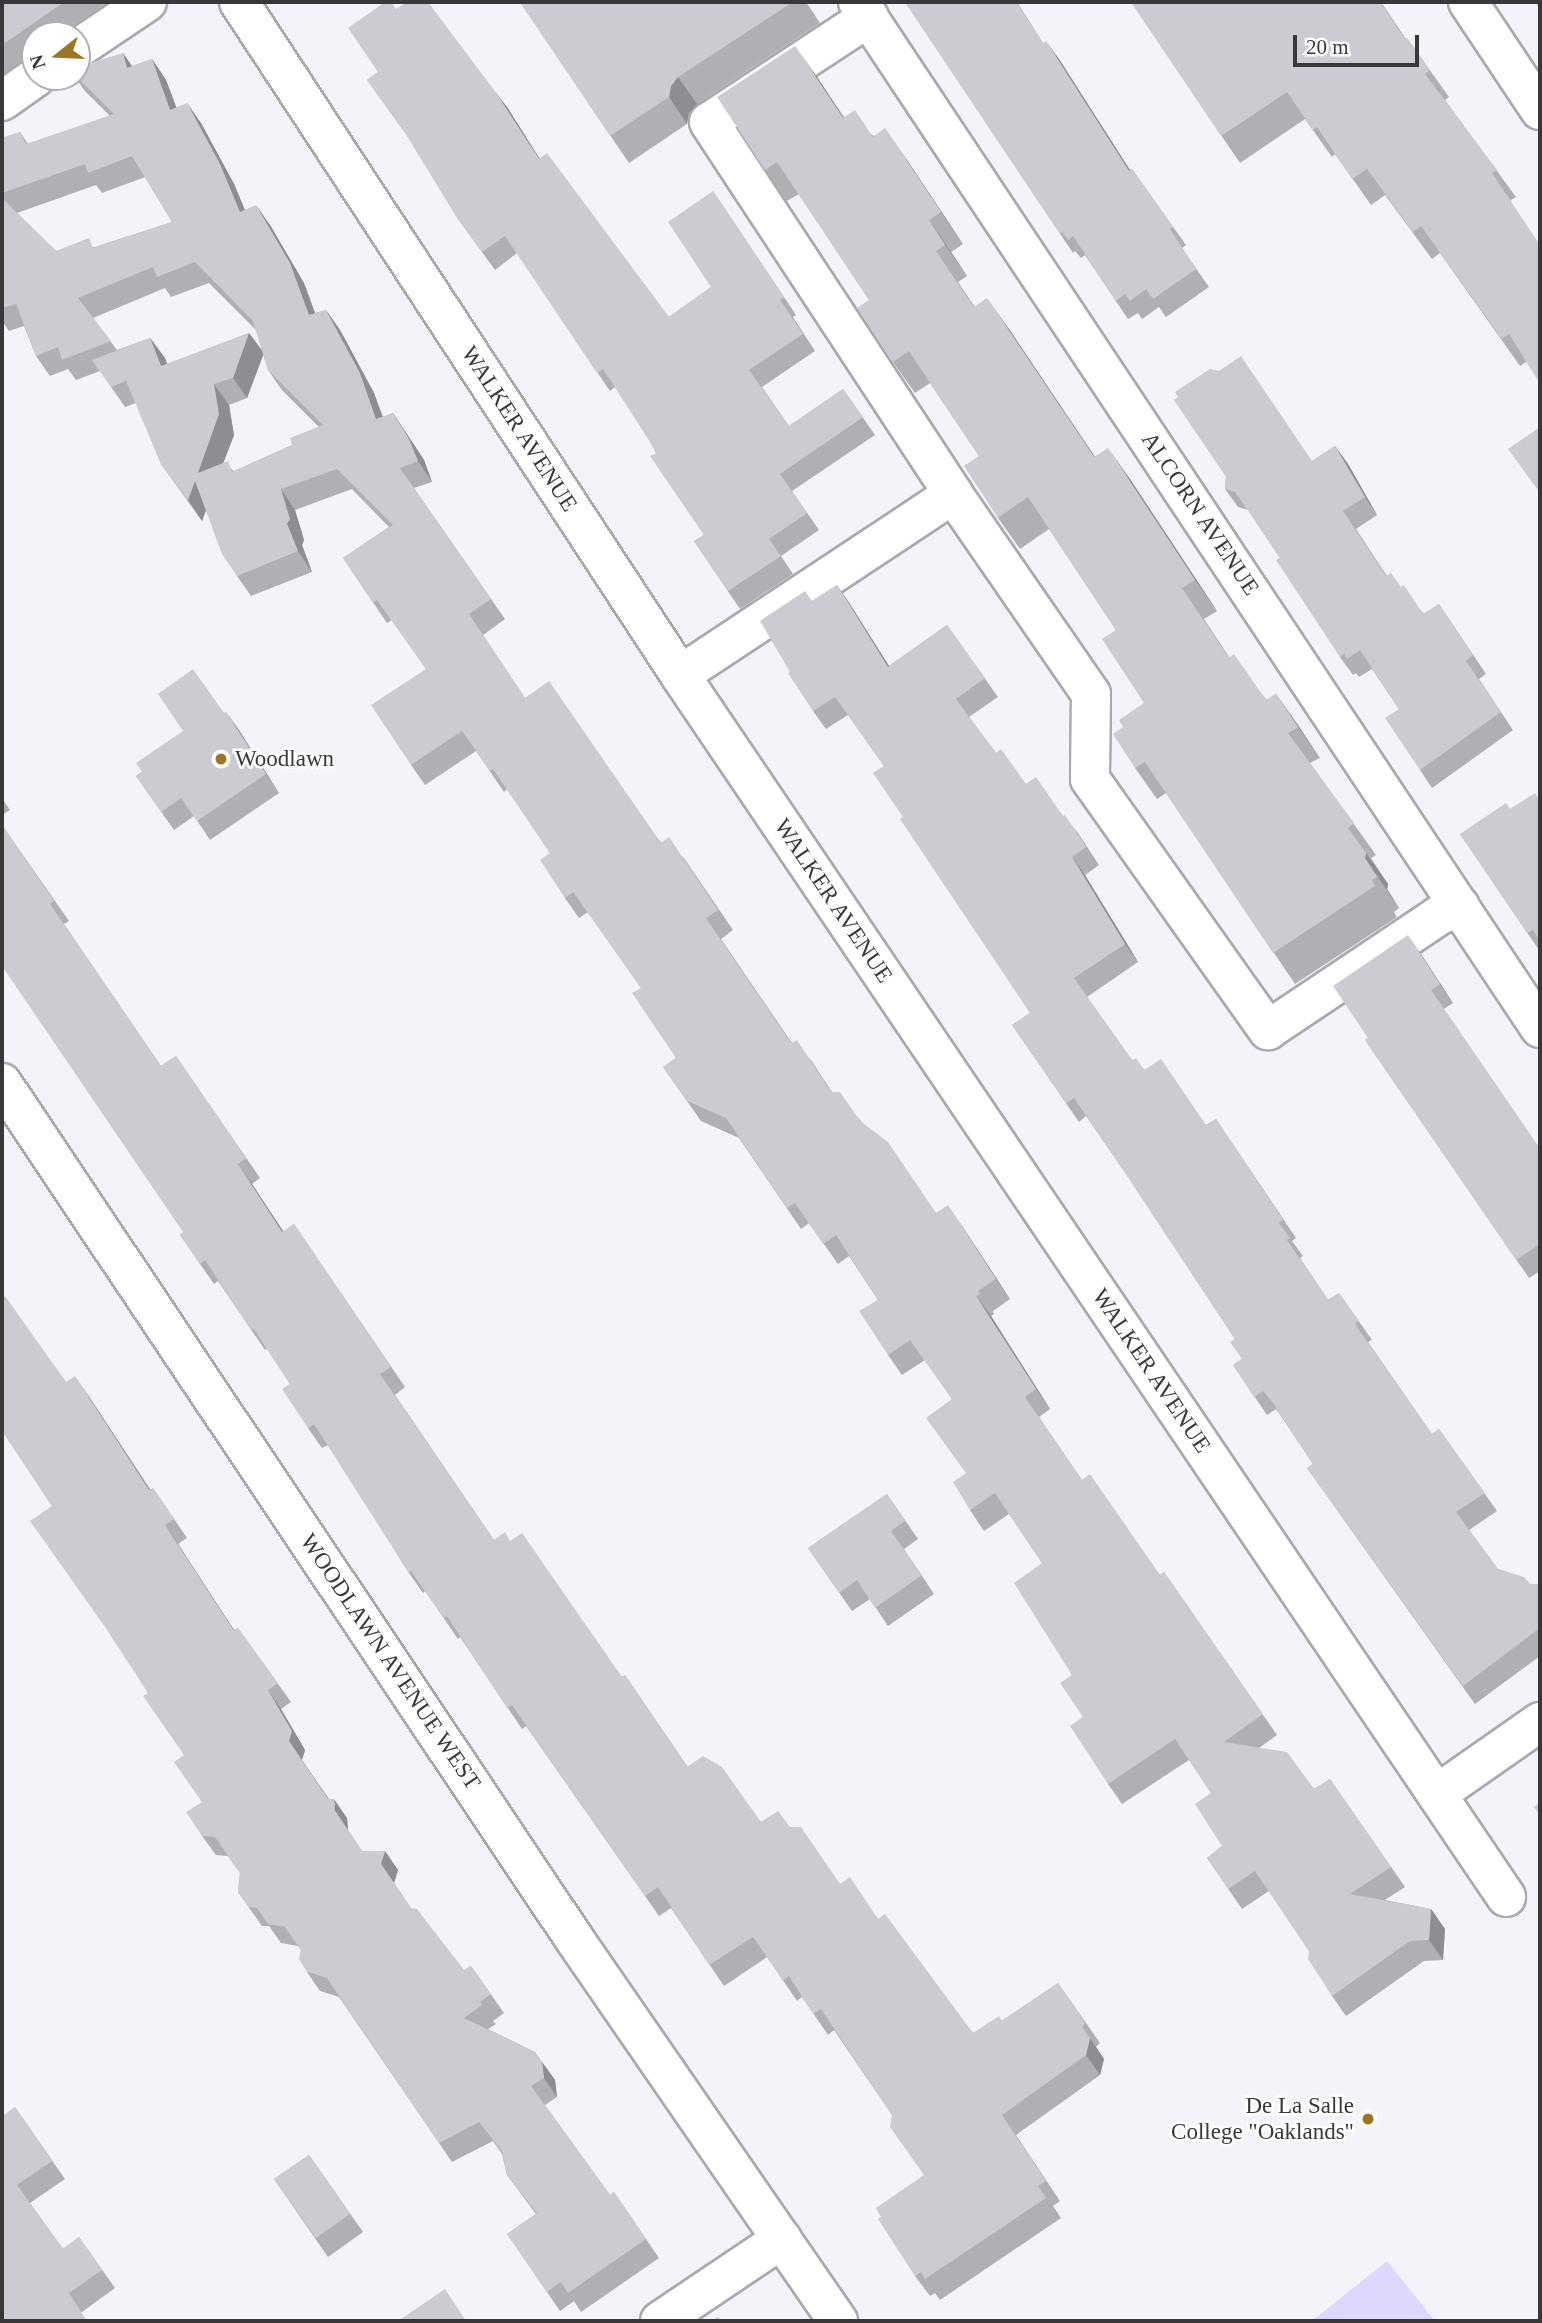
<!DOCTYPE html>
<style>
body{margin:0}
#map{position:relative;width:1542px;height:2323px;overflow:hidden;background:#f4f3f9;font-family:Georgia,serif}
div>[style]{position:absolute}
.green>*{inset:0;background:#ddd8fd}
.roads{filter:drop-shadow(2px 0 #a9a9af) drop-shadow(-2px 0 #a9a9af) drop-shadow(0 2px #a9a9af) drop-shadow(0 -2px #a9a9af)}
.minor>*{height:38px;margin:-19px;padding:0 19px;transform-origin:19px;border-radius:19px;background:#fff}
.wall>*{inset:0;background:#afafb4}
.shaded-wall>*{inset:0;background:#8e8e92}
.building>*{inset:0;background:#cbcbd1}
.dots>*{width:19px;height:19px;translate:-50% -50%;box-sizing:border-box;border:4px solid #fff;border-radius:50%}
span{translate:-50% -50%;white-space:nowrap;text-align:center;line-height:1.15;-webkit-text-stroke:5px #fff;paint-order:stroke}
.street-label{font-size:23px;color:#38383a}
.poi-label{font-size:23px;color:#38383a}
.left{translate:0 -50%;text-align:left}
.right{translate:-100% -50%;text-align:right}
.frame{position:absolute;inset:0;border:4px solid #38383a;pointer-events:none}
.north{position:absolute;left:21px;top:21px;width:70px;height:70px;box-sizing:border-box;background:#fff;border:2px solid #afafb0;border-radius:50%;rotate:252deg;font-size:19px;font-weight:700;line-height:28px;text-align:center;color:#38383a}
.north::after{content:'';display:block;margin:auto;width:24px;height:32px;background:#9d7623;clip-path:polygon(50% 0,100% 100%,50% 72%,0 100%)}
.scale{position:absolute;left:1293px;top:35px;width:126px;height:32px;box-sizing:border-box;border:4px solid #38383a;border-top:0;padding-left:9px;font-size:21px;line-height:24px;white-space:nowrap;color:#38383a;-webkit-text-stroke:5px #fff;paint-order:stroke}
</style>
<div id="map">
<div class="green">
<i style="clip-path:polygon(1387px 2261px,1435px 2321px,1312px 2321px)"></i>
</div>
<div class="roads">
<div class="minor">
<i style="left:239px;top:2px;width:805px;rotate:56.76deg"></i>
<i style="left:680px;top:675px;width:1475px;rotate:55.94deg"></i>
<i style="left:858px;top:2px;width:1232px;rotate:56.39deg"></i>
<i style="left:1468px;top:2px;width:130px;rotate:56.3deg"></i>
<i style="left:869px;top:17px;width:191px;rotate:146.7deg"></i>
<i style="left:709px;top:122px;width:445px;rotate:56.7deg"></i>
<i style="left:953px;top:494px;width:243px;rotate:55.4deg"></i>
<i style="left:1091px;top:694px;width:85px;rotate:90.7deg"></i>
<i style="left:1090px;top:779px;width:308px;rotate:54.7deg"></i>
<i style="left:1268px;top:1030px;width:205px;rotate:-33.8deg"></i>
<i style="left:1438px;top:916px;width:24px;rotate:-24deg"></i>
<i style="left:77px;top:49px;width:84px;rotate:-33.9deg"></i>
<i style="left:2px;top:101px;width:42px;rotate:-35.2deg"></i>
<i style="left:680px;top:675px;width:328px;rotate:-33.5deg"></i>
<i style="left:2px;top:1083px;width:1027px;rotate:56.23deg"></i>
<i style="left:573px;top:1937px;width:467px;rotate:55.4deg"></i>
<i style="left:1437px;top:1794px;width:126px;rotate:-35deg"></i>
<i style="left:660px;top:2321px;width:147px;rotate:-33.9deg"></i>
</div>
</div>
<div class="wall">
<i style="clip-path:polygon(2px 2px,108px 2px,60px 35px,35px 35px,35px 52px,2px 75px)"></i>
<i style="clip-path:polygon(520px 2px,806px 2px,820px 23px,697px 104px,689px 113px,687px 124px,629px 163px)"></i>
<i style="clip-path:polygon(905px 2px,1017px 2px,1043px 43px,1059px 59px,1130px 170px,1132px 169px,1186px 245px,1182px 248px,1209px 287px,1166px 317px,1159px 307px,1142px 319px,1138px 313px,1128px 319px,1085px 255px,1081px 258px,1075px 251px,1073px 253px)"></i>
<i style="clip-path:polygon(1131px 2px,1381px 2px,1406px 39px,1407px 38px,1449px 97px,1445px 100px,1516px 197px,1511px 200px,1526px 362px,1520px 366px,1440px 253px,1432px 259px,1385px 195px,1371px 205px,1335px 154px,1332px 157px,1305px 119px,1240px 163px)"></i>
<i style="clip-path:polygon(396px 9px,507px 107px,540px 159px,669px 317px,711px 287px,713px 191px,796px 315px,793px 317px,815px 351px,762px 387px,789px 426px,843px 389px,875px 435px,792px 491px,819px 530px,781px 556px,793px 574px,740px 609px,694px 541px,704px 535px,656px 453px,651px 443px,615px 387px,610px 391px,517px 253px,495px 270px,458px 219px,406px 134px,367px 80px,378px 72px)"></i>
<i style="clip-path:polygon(evenodd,123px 53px,132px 66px,152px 59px,166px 80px,176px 107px,201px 123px,234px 184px,245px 210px,270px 225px,304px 283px,315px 313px,326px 310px,340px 330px,374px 393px,383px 417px,393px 413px,407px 434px,424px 460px,432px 482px,414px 488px,505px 619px,483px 635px,525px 698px,662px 843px,684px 858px,733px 930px,721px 939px,792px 1043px,811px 1060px,832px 1092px,861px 1121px,936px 1213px,962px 1226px,1010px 1299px,993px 1311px,994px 1314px,991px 1316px,1050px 1409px,1039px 1417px,1082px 1480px,1160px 1575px,1164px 1572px,1277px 1735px,1259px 1748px,1314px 1789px,1330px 1779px,1405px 1887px,1385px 1900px,1431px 1909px,1445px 1929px,1443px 1960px,1424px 1961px,1346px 2016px,1332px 1996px,1309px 1951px,1269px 1891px,1242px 1909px,1207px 1858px,1222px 1846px,1211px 1793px,1189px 1760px,1122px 1804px,1108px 1784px,1083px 1717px,1042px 1563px,1009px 1514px,984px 1531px,970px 1510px,966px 1473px,952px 1399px,925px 1360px,902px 1375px,888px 1355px,878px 1300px,849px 1256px,838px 1264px,809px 1223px,801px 1229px,739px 1138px,701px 1121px,663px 1067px,676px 1058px,641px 988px,588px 912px,579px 918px,565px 898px,550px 853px,507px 789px,504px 792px,476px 751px,425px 785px,411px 765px,426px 669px,392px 620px,387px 623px,343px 558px,389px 527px,352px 489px,295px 510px,304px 540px,302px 545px,312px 572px,251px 596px,237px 576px,206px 510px,202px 521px,161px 464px,136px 403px,125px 407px,100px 371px,76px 380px,68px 369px,50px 376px,36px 356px,24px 326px,9px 331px,2px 321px,2px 138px,20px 132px,28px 144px,110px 116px,84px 90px,75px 77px,123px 53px,145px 177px,172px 222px,95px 247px,56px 251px,17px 213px,96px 185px,102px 193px,145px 177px,123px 53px,209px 283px,256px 330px,263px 352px,249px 333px,167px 364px,165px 358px,150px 338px,117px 350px,93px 318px,165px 288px,171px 297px,209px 283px,123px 53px,263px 354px,268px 370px,282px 390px,319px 427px,292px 445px,234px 471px,223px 463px,234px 435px,229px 405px,247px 398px,263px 354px)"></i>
<i style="clip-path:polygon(817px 77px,844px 117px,874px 136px,907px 160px,963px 244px,951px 252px,967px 276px,958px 282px,975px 307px,1009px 329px,1094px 457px,1130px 479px,1217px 611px,1204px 619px,1229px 657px,1267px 700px,1276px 694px,1320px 758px,1310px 763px,1376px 855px,1371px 858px,1388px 884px,1387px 889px,1399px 908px,1394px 912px,1397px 917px,1295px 984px,1166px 793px,1157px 799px,1135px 768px,1123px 727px,1144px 703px,1116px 630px,1049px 529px,1020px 549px,998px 518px,979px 456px,930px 383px,915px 393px,893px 362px,869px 300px,799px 194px,787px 201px,765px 170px)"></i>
<i style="clip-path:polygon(1335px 446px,1348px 464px,1377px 515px,1356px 529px,1387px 576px,1401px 587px,1424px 614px,1439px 604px,1486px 674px,1479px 679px,1513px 730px,1432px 788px,1420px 770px,1399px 709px,1372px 669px,1359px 677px,1356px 673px,1353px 675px,1340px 657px,1280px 558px,1248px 510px,1238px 507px,1225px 489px,1226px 477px,1312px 461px)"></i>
<i style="clip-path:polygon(837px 585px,889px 666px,947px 625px,998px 697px,969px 717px,996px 753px,1026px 784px,1063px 816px,1078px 833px,1099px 865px,1085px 875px,1138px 962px,1087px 997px,1132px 1060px,1145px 1070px,1206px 1125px,1216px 1119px,1296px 1238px,1292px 1241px,1303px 1256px,1300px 1258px,1328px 1300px,1339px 1293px,1372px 1340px,1368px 1342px,1432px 1434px,1439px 1429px,1497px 1511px,1469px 1530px,1498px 1569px,1530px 1584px,1540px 1584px,1540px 1656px,1475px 1704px,1307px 1468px,1313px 1464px,1281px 1416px,1276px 1409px,1267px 1415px,1233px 1365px,1242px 1359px,1235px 1339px,1126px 1174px,1086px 1116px,1079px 1122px,1012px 1025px,1030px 1013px,903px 817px,884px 766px,848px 715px,826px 729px,813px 711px,790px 672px,812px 601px)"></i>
<i style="clip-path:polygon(226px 712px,279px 793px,210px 840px,194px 816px,174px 830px,136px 776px)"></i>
<i style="clip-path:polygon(2px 798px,10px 810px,2px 815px)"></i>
<i style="clip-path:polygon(1540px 801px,1540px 950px,1539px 950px,1460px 834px,1510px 809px)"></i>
<i style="clip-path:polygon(2px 825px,69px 921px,64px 924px,161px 1066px,176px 1056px,260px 1178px,252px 1184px,283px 1232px,294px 1224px,405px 1387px,395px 1395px,494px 1540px,510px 1541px,622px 1677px,625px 1675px,687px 1766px,761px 1822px,790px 1827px,840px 1884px,878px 1919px,973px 2033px,1003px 2020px,1058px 1983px,1100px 2043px,1096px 2047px,1104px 2059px,1100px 2075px,1016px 2135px,1060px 2201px,1053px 2206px,1061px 2218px,940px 2300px,935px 2293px,930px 2296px,915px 2276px,881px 2217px,924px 2175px,892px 2115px,834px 2030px,828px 2035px,802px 1997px,797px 2001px,767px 1957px,724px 1986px,671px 1908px,659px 1916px,526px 1726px,522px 1729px,460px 1637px,458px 1639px,425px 1591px,423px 1593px,409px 1573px,328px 1445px,322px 1448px,308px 1428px,290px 1384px,267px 1349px,265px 1350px,218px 1281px,214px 1284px,180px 1235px,183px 1232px)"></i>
<i style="clip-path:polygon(1421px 954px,1453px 1003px,1444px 1009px,1540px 1149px,1540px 1271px,1529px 1278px,1365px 1040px,1368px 1038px)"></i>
<i style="clip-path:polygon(2px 1298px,66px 1382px,88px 1395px,150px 1490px,153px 1488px,187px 1538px,178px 1544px,234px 1630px,238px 1628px,291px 1702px,281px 1709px,305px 1750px,302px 1760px,328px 1799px,347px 1818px,348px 1830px,362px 1851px,385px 1851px,398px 1870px,394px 1883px,411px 1908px,464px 1970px,471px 1966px,504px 2013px,493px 2021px,496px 2024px,488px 2029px,535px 2052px,555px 2080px,557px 2097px,545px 2105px,610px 2195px,614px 2192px,659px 2258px,581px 2312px,574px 2301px,560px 2311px,507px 2234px,536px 2214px,507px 2175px,502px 2154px,493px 2141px,452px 2162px,339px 1997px,320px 1991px,307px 1972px,301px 1950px,298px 1946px,281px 1943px,269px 1926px,262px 1926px,238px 1892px,240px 1873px,228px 1856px,216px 1855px,202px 1836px,202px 1802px,184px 1755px,148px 1693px,52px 1506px,3px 1432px,2px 1433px)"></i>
<i style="clip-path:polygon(887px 1494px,918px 1539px,904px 1549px,934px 1594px,888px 1626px,870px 1599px,852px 1611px,808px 1548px)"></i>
<i style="clip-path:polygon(15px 2107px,65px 2179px,30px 2203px,63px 2249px,79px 2237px,115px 2288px,82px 2312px,2px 2321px,3px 2116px)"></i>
<i style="clip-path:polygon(309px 2155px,363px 2232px,328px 2257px,274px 2179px)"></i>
</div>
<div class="shaded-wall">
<i style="clip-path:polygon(1046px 41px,1059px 59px,1142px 189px,1129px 171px)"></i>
<i style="clip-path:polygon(795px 46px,817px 77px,864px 149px,843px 118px)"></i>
<i style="clip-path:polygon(123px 53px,137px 74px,127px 68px)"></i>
<i style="clip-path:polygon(152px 59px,166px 80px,185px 130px,170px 110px)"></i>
<i style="clip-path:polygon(678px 77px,697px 104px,689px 113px,687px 124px,669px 97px,671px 86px)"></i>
<i style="clip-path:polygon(494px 90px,507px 107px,551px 177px,539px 159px)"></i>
<i style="clip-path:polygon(187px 103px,201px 123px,234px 184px,254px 232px,240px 212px)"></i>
<i style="clip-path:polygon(885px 128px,907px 160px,963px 244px,941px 212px)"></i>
<i style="clip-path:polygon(256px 205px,270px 225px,304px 283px,323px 335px,309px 315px)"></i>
<i style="clip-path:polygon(929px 220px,951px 252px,967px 276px,945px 245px)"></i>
<i style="clip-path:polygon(987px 298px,1009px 329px,1116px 488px,1094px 457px)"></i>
<i style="clip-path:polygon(326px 310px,340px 330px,374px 393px,391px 440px,376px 419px)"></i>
<i style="clip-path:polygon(249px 333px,264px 353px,247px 398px,233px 378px)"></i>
<i style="clip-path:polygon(150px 338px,165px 358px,175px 386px,161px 366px)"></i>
<i style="clip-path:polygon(214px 384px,229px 405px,234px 435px,212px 493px,198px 473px)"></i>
<i style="clip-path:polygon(393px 413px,424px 460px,432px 482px,418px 461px)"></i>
<i style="clip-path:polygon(1335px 446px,1348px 464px,1377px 515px,1365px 497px)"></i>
<i style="clip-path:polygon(1108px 448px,1130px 479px,1217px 611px,1195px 580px)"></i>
<i style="clip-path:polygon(195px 481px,209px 502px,202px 521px,188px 500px)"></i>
<i style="clip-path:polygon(281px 489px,295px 510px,304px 540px,302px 545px,312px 572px,298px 551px,287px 524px)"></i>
<i style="clip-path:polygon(837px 585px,850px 604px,901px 685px,888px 667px)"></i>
<i style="clip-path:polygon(1276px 694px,1298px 725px,1320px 758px,1298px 727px)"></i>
<i style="clip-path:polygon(226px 712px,239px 730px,279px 793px,266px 774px)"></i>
<i style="clip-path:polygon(1366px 853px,1388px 884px,1387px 889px,1399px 908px,1365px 858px)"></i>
<i style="clip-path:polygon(1072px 857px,1085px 875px,1138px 962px,1125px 944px)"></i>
<i style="clip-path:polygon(1408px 935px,1421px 954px,1453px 1003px,1440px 984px)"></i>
<i style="clip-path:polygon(238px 1164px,252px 1184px,297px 1252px,282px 1232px)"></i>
<i style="clip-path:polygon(948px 1205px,962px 1226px,1010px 1299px,996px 1279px)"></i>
<i style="clip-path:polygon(976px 1296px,991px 1316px,1050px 1409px,1036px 1389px)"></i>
<i style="clip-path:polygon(75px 1376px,88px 1395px,163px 1509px,149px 1490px)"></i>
<i style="clip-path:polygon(165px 1525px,178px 1544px,247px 1650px,234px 1631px)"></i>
<i style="clip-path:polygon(268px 1690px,281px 1709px,305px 1750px,302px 1760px,335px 1808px,334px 1799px,347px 1818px,348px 1830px,289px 1741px)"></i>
<i style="clip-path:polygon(385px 1851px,398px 1870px,394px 1883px,381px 1864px)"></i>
<i style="clip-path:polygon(1431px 1909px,1445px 1929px,1443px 1960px,1429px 1940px)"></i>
<i style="clip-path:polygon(1090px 2038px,1104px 2059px,1100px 2075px,1086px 2055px)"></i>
<i style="clip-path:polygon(542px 2062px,555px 2080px,557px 2097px,544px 2078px)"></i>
</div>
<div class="building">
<i style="clip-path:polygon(2px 2px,64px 2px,2px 45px)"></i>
<i style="clip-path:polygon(385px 2px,391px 2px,396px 9px,407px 2px,428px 2px,494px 90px,539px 159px,547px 153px,669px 317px,711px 287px,668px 222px,713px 191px,784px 297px,780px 300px,803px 334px,749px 370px,789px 426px,843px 389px,863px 417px,780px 474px,807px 513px,769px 539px,781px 556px,728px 591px,694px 541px,704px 535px,650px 456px,656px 453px,651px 443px,603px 369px,597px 373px,505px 236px,482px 252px,458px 219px,403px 129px,367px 80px,378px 72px,348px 28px)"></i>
<i style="clip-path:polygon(520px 2px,793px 2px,678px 77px,671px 86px,669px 97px,610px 136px)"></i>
<i style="clip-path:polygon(905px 2px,1016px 2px,1043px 43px,1046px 41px,1129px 171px,1132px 169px,1173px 227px,1170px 229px,1196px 269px,1153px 299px,1146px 289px,1130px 301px,1125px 294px,1116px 301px,1073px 236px,1068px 240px,1062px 232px,1060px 234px)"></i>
<i style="clip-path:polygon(1131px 2px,1380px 2px,1405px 39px,1407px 38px,1430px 70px,1425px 74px,1497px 170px,1492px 173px,1540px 245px,1540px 384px,1509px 334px,1502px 339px,1421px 226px,1413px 232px,1367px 169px,1352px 179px,1317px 127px,1313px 130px,1287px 92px,1221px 136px)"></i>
<i style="clip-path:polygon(1535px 2px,1540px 2px,1540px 10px)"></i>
<i style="clip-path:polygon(795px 46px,843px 118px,855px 110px,873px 137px,885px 128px,941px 212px,929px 220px,945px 245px,936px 251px,974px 307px,987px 298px,1094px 457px,1108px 448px,1195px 580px,1182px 588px,1229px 658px,1234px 654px,1266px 700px,1276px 694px,1298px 727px,1288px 733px,1354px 823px,1348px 828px,1366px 853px,1365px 858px,1377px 877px,1372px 880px,1375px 886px,1273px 953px,1145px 762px,1135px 768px,1113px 734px,1123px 727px,1119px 720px,1144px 703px,1102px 639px,1116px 630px,1028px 497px,998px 518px,964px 466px,979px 456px,909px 351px,893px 362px,857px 308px,869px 300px,777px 162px,765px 170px,717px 97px)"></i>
<i style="clip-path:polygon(123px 53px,127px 68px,152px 59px,170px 110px,187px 103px,220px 164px,240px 212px,256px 205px,290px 263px,309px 315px,326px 310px,360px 373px,376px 419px,393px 413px,409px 439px,418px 461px,400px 468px,491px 599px,469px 614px,525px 698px,549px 681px,661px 843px,669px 837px,718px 910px,706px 918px,791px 1043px,797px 1040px,831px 1092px,840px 1092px,860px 1121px,888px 1142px,936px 1213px,948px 1205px,996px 1279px,978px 1291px,980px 1294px,976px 1296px,1036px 1389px,1025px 1397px,1082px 1480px,1090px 1474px,1160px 1575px,1164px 1572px,1263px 1714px,1224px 1742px,1287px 1752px,1314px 1789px,1330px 1779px,1391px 1867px,1350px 1894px,1431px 1909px,1429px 1940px,1410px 1941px,1332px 1996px,1308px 1959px,1309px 1951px,1255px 1871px,1228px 1889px,1207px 1858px,1222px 1846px,1195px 1804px,1211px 1793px,1175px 1739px,1108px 1784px,1070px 1726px,1083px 1717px,1060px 1683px,1072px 1675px,1014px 1583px,1042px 1563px,995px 1493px,970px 1510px,953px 1482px,966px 1473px,926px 1418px,952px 1399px,910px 1340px,888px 1355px,859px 1311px,878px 1300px,836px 1235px,823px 1244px,795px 1203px,787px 1208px,726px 1118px,687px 1101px,663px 1067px,676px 1058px,632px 993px,641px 988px,573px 892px,565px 898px,540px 860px,550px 853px,493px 769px,490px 771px,462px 731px,411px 765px,371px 705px,426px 669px,377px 600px,373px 603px,343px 558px,393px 525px,337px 469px,281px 489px,290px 519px,287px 524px,298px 551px,237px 576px,222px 554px,195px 481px,188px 500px,161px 464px,126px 381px,111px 387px,92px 360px,150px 338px,161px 366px,249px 333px,233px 378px,214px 384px,219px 414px,198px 473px,228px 461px,232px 472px,292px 445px,290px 438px,323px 425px,268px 370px,253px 321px,195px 262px,157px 277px,153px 267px,78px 298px,111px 341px,62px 360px,58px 347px,36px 356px,16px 304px,2px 308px,2px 198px,56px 251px,89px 238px,93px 248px,172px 222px,132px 156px,88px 173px,85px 164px,2px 193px,2px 138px,20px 132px,26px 144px,114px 114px,77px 77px,77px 67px)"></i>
<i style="clip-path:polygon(1241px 356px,1312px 461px,1335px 446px,1365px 497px,1343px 511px,1386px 576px,1391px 573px,1401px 587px,1404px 585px,1423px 614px,1439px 604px,1473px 655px,1466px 661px,1501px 712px,1420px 770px,1385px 718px,1399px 709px,1360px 650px,1347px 659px,1344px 654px,1340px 657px,1276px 560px,1280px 558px,1259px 526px,1235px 492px,1225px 489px,1226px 477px,1174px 400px,1178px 397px,1175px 392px,1210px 369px,1219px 371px)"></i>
<i style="clip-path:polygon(1540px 427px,1540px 493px,1508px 449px)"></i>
<i style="clip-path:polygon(837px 585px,888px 667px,947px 625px,985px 678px,956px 699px,996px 753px,1001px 749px,1026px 784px,1036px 777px,1063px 816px,1065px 815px,1086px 847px,1072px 857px,1125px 944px,1074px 978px,1132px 1060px,1136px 1058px,1144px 1070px,1161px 1059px,1206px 1125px,1216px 1119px,1283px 1220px,1279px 1223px,1290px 1238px,1287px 1240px,1328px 1300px,1339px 1293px,1359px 1321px,1355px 1324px,1432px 1434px,1439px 1429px,1485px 1493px,1456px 1512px,1498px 1569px,1524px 1577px,1530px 1584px,1540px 1584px,1540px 1628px,1463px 1686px,1307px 1468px,1313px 1464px,1273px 1403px,1263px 1391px,1254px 1397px,1233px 1365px,1242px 1359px,1230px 1342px,1235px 1339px,1126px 1174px,1074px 1098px,1066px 1103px,1012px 1025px,1030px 1013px,900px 819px,903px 817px,873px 773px,884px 766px,835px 697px,813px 711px,788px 673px,790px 672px,760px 621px,805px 591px,812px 601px)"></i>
<i style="clip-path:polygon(193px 669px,224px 713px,226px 712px,266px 774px,197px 821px,181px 798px,161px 812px,136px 776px,142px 772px,136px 763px,183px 731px,158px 694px)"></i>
<i style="clip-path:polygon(1535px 793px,1540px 801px,1540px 941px,1533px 930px,1527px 933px,1460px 834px,1506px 803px,1510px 809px)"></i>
<i style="clip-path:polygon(2px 825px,54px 901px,50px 904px,161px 1066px,176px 1056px,246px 1158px,238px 1164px,282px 1232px,294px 1224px,391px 1367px,380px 1374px,494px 1540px,505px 1532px,510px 1541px,522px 1533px,622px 1677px,625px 1675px,687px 1767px,703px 1756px,722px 1767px,761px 1822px,778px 1811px,790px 1827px,801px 1827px,840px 1884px,850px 1877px,878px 1919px,885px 1914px,973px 2033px,999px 2016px,1002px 2021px,1058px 1983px,1085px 2023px,1082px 2027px,1090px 2038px,1086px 2055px,1002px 2115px,1046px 2181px,1038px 2186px,1046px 2198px,925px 2279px,921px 2272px,915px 2276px,878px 2219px,881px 2217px,876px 2208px,924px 2175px,890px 2127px,892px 2115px,821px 2009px,813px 2014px,789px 1976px,783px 1980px,753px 1937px,709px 1965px,658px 1887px,645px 1896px,512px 1705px,507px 1708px,447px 1616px,444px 1618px,411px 1571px,409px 1573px,314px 1424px,308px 1428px,282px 1389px,290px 1384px,253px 1328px,251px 1330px,205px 1260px,200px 1264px,180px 1235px,183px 1232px,2px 966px)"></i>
<i style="clip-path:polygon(1408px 935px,1440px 984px,1431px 990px,1540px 1149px,1540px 1244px,1516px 1260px,1365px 1040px,1368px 1038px,1333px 986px)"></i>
<i style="clip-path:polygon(5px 1296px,66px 1382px,75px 1376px,149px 1490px,153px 1488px,174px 1519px,165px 1525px,234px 1631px,238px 1628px,278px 1683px,268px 1690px,292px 1731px,289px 1741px,328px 1799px,334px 1799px,335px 1811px,362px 1851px,385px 1851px,381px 1864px,411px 1908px,417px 1909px,464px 1970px,471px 1966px,491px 1994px,480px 2002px,482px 2005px,464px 2018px,535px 2052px,542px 2062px,544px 2078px,531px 2086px,610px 2195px,614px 2192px,646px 2239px,568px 2293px,561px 2282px,547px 2292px,507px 2234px,537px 2213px,507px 2175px,502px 2151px,479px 2122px,439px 2143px,327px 1978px,307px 1972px,299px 1959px,301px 1950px,285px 1927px,268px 1924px,257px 1908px,249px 1907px,238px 1892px,240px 1873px,215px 1837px,202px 1836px,186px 1812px,202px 1802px,174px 1762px,184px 1755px,143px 1696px,148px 1693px,105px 1627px,30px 1521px,52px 1506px,2px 1430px,2px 1298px)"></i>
<i style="clip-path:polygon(887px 1494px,905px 1521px,891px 1531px,922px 1575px,875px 1608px,857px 1580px,839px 1593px,808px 1548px)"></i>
<i style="clip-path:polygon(1540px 1802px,1540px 1816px,1534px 1807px)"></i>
<i style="clip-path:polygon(15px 2107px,52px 2161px,17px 2185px,63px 2249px,79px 2237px,102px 2270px,69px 2293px,87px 2321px,2px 2321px,2px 2114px,3px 2116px)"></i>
<i style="clip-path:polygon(309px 2155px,350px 2214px,316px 2238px,274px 2179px)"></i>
<i style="clip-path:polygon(445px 2289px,466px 2321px,398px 2321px)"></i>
<i style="clip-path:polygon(718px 2317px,721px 2321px,711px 2321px)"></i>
</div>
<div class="dots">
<i style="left:221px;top:759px;background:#9d7623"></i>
<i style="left:1368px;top:2119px;background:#9d7623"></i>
</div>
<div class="street-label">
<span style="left:519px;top:429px;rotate:57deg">WALKER AVENUE</span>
<span style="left:1200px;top:514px;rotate:56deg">ALCORN AVENUE</span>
<span style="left:833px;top:901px;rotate:56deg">WALKER AVENUE</span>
<span style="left:1151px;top:1371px;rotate:56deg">WALKER AVENUE</span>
<span style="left:390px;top:1662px;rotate:56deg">WOODLAWN AVENUE WEST</span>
</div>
<div class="poi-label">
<span class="left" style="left:235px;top:759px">Woodlawn</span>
<span class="right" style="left:1354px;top:2119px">De La Salle<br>College "Oaklands"</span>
</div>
<div class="frame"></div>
<div class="north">N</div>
<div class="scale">20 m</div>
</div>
